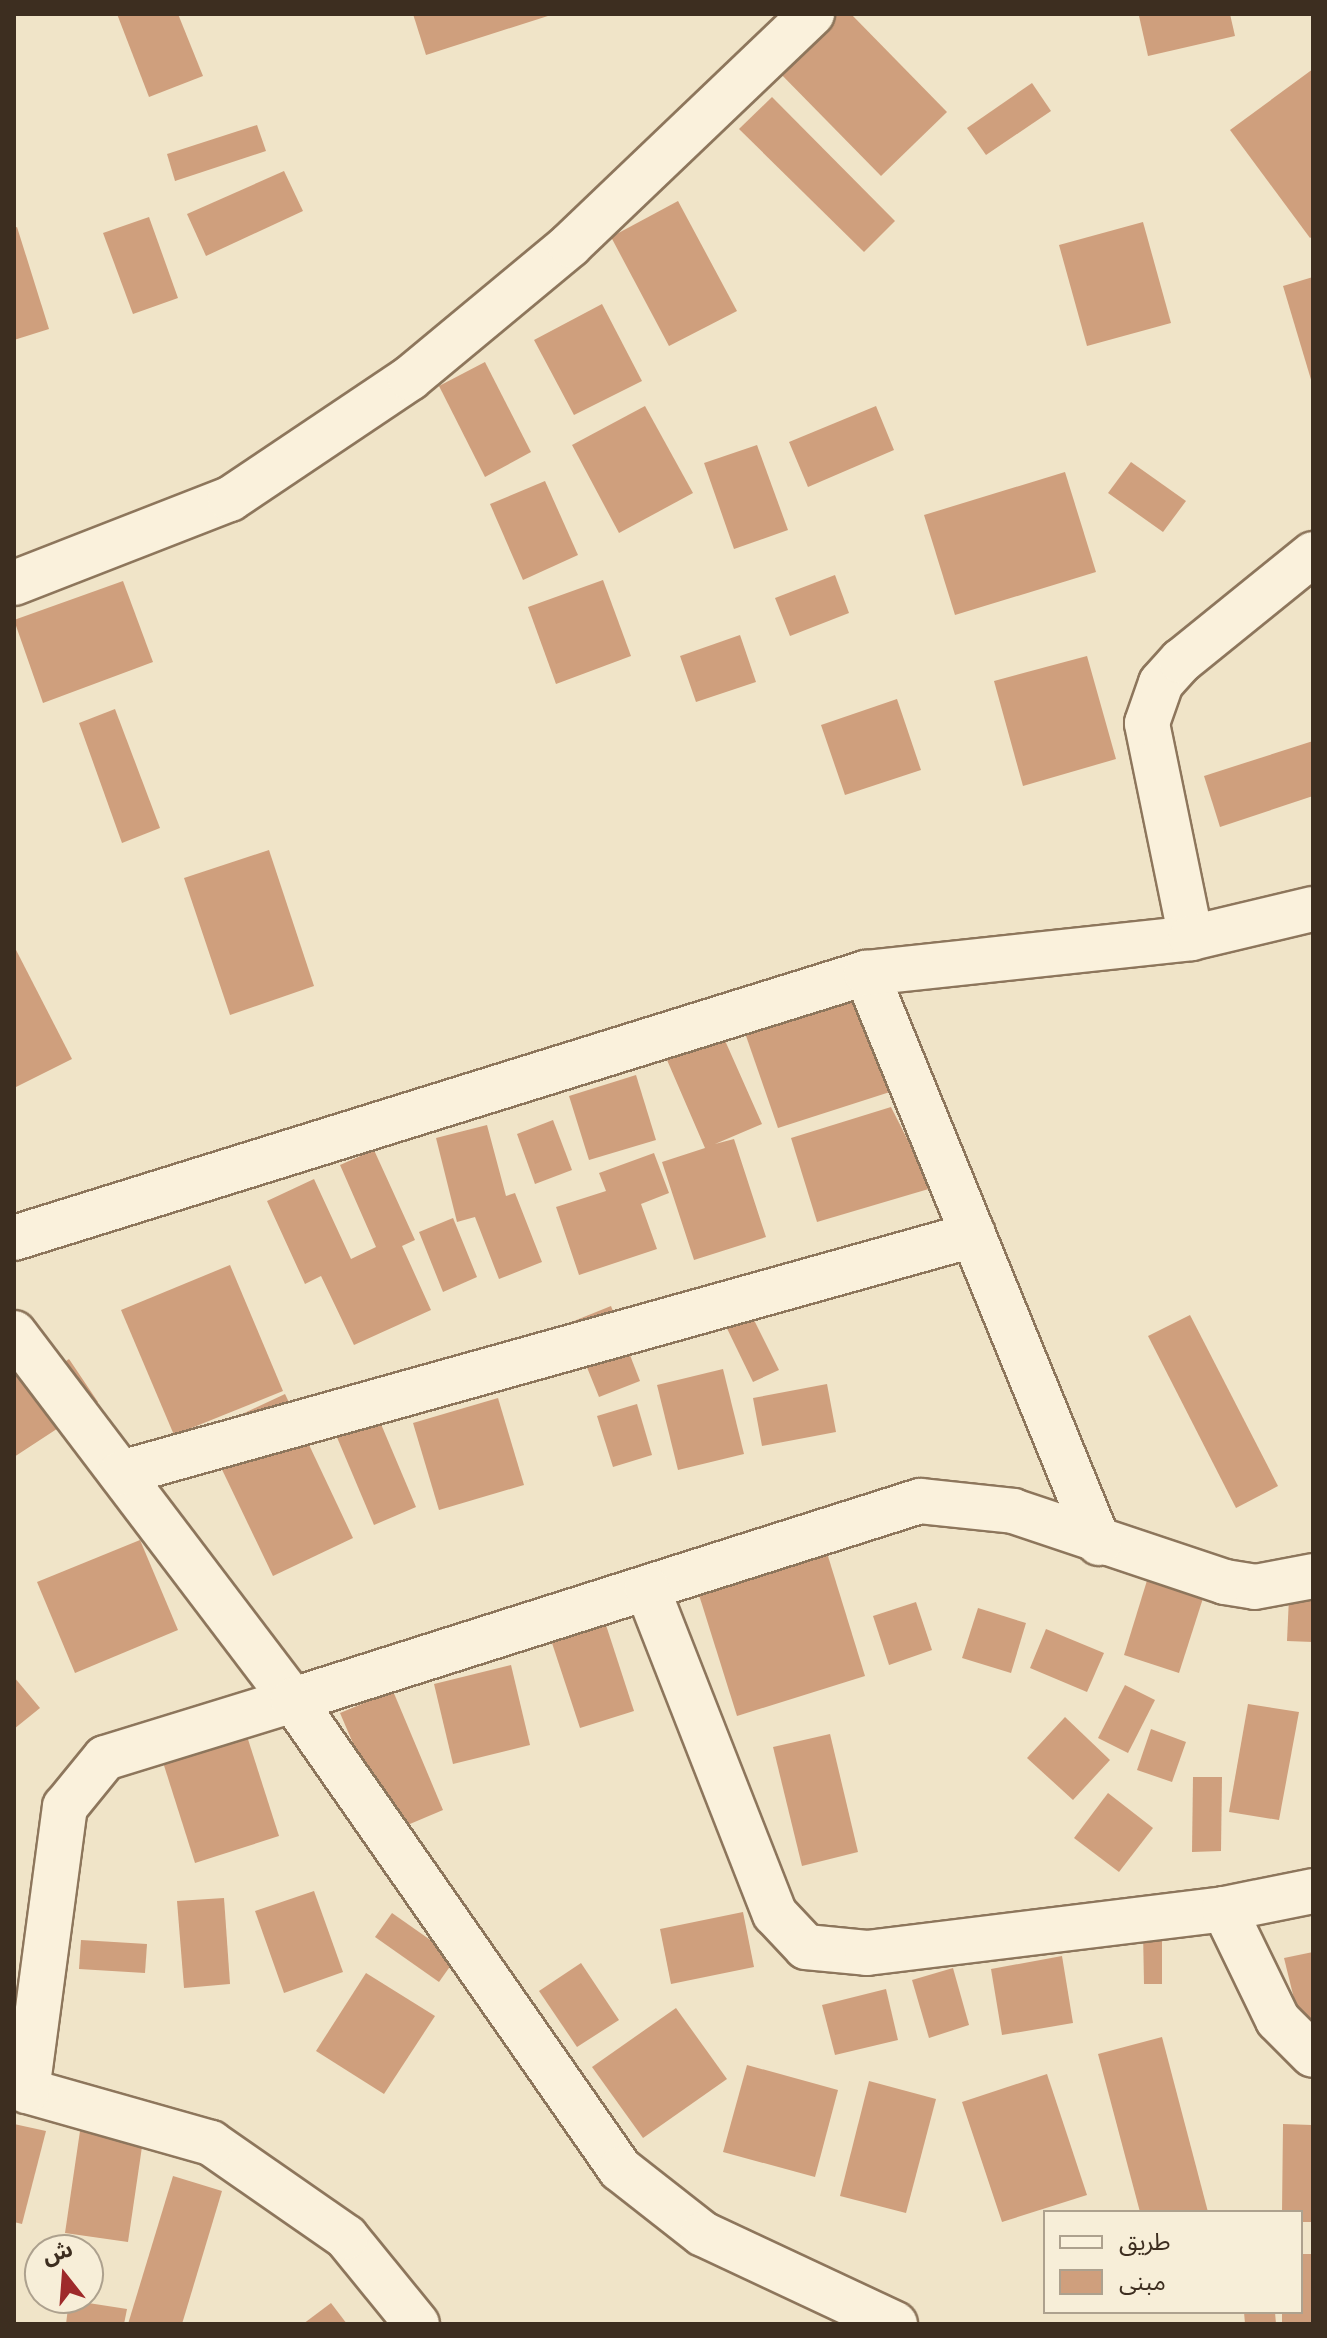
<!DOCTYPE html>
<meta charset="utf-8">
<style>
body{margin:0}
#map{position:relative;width:1327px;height:2338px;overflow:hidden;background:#f0e4c8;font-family:Georgia,"Noto Sans Arabic",serif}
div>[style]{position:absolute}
.building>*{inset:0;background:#cf9f7d}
.roads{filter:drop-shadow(2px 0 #8d765c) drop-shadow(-2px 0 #8d765c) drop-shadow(0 2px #8d765c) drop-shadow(0 -2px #8d765c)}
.minor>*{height:44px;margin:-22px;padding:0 22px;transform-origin:22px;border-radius:22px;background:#faf1dc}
span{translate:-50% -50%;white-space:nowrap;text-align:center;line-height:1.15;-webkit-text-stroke:7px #f7eed8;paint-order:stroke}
.frame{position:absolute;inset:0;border:16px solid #3d2e20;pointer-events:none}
.legend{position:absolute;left:1043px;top:2210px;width:260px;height:104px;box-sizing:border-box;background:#f7eed8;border:2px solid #ada18e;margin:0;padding:10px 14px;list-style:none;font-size:24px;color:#3d2e20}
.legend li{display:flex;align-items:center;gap:16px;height:40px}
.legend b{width:40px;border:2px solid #ada18e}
.north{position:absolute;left:24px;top:2234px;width:80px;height:80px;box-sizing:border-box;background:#f7eed8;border:2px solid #ada18e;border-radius:50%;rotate:343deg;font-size:22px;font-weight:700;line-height:32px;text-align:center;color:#3d2e20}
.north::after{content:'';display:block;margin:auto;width:28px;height:36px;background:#9e2a2b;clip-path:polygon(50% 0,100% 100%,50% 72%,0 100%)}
</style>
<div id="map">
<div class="building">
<i style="clip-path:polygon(117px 14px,178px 14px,203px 76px,149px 97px)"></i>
<i style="clip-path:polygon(413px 14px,551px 14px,551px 15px,426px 55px)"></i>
<i style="clip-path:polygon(827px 14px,851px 14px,947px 112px,881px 176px,773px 66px)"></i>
<i style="clip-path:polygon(1147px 14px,1230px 14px,1235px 36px,1148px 56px,1139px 16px)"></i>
<i style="clip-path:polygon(1313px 69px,1313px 236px,1310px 238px,1230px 130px)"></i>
<i style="clip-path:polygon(1032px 83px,1051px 111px,986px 155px,967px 128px)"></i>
<i style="clip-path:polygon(772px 97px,895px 221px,864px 252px,739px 129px)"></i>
<i style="clip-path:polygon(257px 125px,266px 151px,175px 181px,167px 154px)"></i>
<i style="clip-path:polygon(284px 171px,303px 211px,206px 256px,187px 214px)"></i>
<i style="clip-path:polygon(678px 201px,737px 311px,669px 346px,611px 237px)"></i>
<i style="clip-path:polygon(149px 217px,178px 298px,133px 314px,103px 233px)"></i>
<i style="clip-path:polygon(1143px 222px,1171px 323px,1087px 346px,1059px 245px)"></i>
<i style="clip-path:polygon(17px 227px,49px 329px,14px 340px,14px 228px)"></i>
<i style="clip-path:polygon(1313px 277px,1313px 383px,1312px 383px,1283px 286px)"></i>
<i style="clip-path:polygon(602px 304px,642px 381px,574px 415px,534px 340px)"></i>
<i style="clip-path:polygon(485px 362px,531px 452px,485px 477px,439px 386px)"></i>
<i style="clip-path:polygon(645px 406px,693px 493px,619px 533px,572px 445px)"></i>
<i style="clip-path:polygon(876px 406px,894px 450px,808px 487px,789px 442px)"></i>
<i style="clip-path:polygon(757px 445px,788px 530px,734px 549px,704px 463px)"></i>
<i style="clip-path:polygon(1131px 462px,1186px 501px,1163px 532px,1108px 493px)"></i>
<i style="clip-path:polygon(1065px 472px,1096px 572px,955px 615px,924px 515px)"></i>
<i style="clip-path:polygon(545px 481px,578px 555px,523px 580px,490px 504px)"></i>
<i style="clip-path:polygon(835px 575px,849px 613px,790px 636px,775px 598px)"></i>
<i style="clip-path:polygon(603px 580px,631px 656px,556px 684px,528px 607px)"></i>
<i style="clip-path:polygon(123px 581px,153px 662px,43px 703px,14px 620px)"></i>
<i style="clip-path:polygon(740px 635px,756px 682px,696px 702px,680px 656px)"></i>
<i style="clip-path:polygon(1087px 656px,1116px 759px,1023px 786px,994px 681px)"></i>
<i style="clip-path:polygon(897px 699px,921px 770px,845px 795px,821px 725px)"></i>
<i style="clip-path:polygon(115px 709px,160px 828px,122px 843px,79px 723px)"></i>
<i style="clip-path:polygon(1313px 741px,1313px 796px,1220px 827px,1204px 776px)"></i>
<i style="clip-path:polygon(269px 850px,314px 986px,230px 1015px,184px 878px)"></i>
<i style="clip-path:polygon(14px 946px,72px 1059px,14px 1088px)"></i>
<i style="clip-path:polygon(860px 999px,893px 1091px,778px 1128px,745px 1033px)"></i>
<i style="clip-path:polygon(723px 1036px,762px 1124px,715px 1144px,734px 1139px,766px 1237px,694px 1260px,662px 1162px,705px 1148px,667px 1060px)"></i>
<i style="clip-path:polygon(636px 1075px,656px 1140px,589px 1160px,569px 1096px)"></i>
<i style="clip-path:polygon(891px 1107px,932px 1188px,817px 1222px,791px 1138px)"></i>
<i style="clip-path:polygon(553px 1120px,572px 1170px,535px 1184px,517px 1134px)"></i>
<i style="clip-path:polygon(487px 1125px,506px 1196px,515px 1193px,542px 1262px,499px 1279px,475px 1217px,457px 1222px,436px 1138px)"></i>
<i style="clip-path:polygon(374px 1150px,415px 1240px,402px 1246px,431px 1310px,354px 1345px,321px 1276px,305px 1284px,267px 1201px,314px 1179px,351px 1259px,376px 1247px,340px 1165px)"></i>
<i style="clip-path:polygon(654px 1153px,669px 1193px,641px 1204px,657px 1249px,579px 1275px,556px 1207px,606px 1191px,599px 1173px)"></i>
<i style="clip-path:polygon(453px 1218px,477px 1277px,443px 1292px,419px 1232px)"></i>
<i style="clip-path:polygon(230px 1265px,283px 1391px,174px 1435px,121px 1310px)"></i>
<i style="clip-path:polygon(745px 1302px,779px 1370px,753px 1382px,720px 1314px)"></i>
<i style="clip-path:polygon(611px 1306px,640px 1381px,599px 1397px,569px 1323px)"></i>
<i style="clip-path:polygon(1190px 1315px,1278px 1486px,1236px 1508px,1148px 1336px)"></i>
<i style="clip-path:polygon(14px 1352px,32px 1384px,69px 1359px,98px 1402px,14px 1457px)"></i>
<i style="clip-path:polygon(723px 1369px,744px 1454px,678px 1470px,657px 1385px)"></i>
<i style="clip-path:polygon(827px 1384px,836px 1432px,762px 1446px,753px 1398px)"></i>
<i style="clip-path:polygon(367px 1391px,416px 1507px,374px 1525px,325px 1409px)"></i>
<i style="clip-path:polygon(285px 1394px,353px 1538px,273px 1576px,204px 1432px)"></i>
<i style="clip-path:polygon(498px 1398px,524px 1485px,439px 1510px,413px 1423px)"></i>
<i style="clip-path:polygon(637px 1404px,652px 1455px,613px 1467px,597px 1416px)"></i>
<i style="clip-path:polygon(140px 1540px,178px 1630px,75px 1673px,37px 1582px)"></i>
<i style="clip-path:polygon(823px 1540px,865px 1676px,737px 1716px,694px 1579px)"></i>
<i style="clip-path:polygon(1149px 1574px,1205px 1592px,1179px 1673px,1124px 1655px)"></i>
<i style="clip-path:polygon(1289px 1597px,1313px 1598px,1313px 1642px,1287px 1641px)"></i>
<i style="clip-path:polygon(916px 1602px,932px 1650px,889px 1665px,873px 1616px)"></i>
<i style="clip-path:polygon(978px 1608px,1026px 1623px,1011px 1673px,962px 1658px)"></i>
<i style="clip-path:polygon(605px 1622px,634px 1711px,580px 1728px,551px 1640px)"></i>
<i style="clip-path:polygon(1046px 1629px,1104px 1653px,1087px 1692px,1030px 1668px)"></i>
<i style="clip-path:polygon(511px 1665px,530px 1745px,453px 1764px,434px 1684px)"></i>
<i style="clip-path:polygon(14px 1677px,40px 1708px,14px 1729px)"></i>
<i style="clip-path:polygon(1125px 1685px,1155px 1700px,1128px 1753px,1098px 1738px)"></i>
<i style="clip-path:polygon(393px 1691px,443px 1810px,391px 1832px,340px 1713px)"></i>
<i style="clip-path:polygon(1248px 1704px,1299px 1712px,1279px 1820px,1229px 1812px)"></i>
<i style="clip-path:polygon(1065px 1717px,1110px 1760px,1073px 1800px,1027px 1758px)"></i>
<i style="clip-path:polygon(1151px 1729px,1186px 1742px,1172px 1782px,1137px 1770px)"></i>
<i style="clip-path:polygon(245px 1730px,279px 1836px,195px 1863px,161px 1756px)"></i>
<i style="clip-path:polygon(830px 1734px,858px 1852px,802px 1866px,773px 1747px)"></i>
<i style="clip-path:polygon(1193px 1777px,1222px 1777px,1221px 1851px,1192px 1852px)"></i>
<i style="clip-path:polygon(1108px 1793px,1153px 1828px,1119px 1872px,1074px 1838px)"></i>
<i style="clip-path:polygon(314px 1891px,343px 1972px,284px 1993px,255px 1911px)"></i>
<i style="clip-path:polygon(224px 1898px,230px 1984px,184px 1988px,177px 1901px)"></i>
<i style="clip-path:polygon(743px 1912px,754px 1967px,671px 1984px,660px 1929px)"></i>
<i style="clip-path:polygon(392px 1913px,456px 1958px,439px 1982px,375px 1937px)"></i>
<i style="clip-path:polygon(1162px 1930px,1162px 1984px,1144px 1984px,1143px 1931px)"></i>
<i style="clip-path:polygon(81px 1940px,147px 1944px,145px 1973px,79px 1969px)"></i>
<i style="clip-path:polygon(1313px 1952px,1313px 2024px,1301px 2027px,1284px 1958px)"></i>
<i style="clip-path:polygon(1062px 1956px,1073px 2023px,1002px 2035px,991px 1969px)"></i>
<i style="clip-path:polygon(581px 1963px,619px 2020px,577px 2047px,539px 1991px)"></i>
<i style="clip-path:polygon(953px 1968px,969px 2025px,929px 2038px,912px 1980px)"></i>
<i style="clip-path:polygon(366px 1973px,435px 2016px,384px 2094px,316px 2051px)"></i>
<i style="clip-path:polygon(886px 1989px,898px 2040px,835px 2055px,822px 2005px)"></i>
<i style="clip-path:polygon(676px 2008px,727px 2079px,643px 2138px,592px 2067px)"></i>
<i style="clip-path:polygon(1162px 2037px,1208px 2212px,1140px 2212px,1098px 2054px)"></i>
<i style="clip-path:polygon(747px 2065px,838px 2090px,815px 2177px,723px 2152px)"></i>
<i style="clip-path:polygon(1047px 2074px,1087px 2195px,1002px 2222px,962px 2102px)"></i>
<i style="clip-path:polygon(869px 2081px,936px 2099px,906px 2213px,840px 2196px)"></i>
<i style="clip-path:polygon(14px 2124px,46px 2131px,22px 2224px,14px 2222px)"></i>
<i style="clip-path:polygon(1283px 2124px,1312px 2125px,1312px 2222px,1301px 2222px,1301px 2212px,1282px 2212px)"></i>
<i style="clip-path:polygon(80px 2131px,143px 2140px,128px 2242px,65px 2233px)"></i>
<i style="clip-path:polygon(173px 2176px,222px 2191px,182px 2324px,128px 2324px)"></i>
<i style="clip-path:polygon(1301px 2254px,1313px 2254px,1313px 2324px,1282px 2324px,1282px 2312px,1301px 2312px)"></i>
<i style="clip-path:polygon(69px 2300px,127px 2309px,124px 2324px,66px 2324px)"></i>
<i style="clip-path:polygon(331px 2303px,347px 2324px,303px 2324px)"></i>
<i style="clip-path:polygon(1244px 2312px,1275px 2312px,1276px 2324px,1245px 2324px)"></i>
</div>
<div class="roads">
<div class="minor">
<i style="left:14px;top:583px;width:232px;rotate:-21.3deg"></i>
<i style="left:230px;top:499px;width:217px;rotate:-33.9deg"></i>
<i style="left:410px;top:378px;width:208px;rotate:-39.7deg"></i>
<i style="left:570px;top:245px;width:335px;rotate:-43.7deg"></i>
<i style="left:1191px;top:938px;width:219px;rotate:-101.6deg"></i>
<i style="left:1147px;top:723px;width:42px;rotate:-70.7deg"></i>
<i style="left:1161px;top:683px;width:30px;rotate:-48deg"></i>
<i style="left:1181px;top:661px;width:170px;rotate:-39deg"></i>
<i style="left:14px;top:1238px;width:892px;rotate:-17.28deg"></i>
<i style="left:14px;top:1333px;width:461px;rotate:52.8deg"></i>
<i style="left:293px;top:1700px;width:658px;rotate:-17.61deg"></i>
<i style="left:920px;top:1501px;width:94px;rotate:6.1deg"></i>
<i style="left:1013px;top:1511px;width:224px;rotate:18.5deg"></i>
<i style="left:1225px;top:1582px;width:30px;rotate:9deg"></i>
<i style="left:1255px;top:1587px;width:59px;rotate:-10.7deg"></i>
<i style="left:121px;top:1473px;width:885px;rotate:-15.61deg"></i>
<i style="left:1099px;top:1543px;width:616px;rotate:-112.23deg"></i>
<i style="left:866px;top:973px;width:327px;rotate:-6.1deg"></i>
<i style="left:1191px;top:938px;width:125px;rotate:-13.4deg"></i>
<i style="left:647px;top:1588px;width:350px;rotate:68.6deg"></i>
<i style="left:775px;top:1914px;width:45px;rotate:46.8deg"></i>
<i style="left:806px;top:1947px;width:61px;rotate:5.6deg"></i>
<i style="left:867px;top:1953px;width:360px;rotate:-7deg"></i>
<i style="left:1224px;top:1909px;width:91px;rotate:-11.4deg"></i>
<i style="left:1224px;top:1909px;width:123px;rotate:64.1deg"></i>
<i style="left:1278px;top:2020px;width:49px;rotate:45deg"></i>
<i style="left:417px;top:2324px;width:112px;rotate:-129.2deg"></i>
<i style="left:346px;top:2237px;width:165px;rotate:-145.2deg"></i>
<i style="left:211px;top:2143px;width:191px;rotate:-164.2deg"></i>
<i style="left:27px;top:2091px;width:287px;rotate:-82.4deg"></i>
<i style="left:65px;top:1807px;width:63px;rotate:-50.8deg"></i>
<i style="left:105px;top:1758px;width:197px;rotate:-17.1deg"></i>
<i style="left:293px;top:1700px;width:572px;rotate:55.11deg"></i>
<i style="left:620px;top:2169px;width:105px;rotate:38.1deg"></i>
<i style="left:703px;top:2234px;width:212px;rotate:25.1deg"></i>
</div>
</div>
<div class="frame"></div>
<ul class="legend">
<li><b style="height:10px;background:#faf1dc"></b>طريق</li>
<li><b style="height:22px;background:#cf9f7d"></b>مبنى</li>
</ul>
<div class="north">ش</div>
</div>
